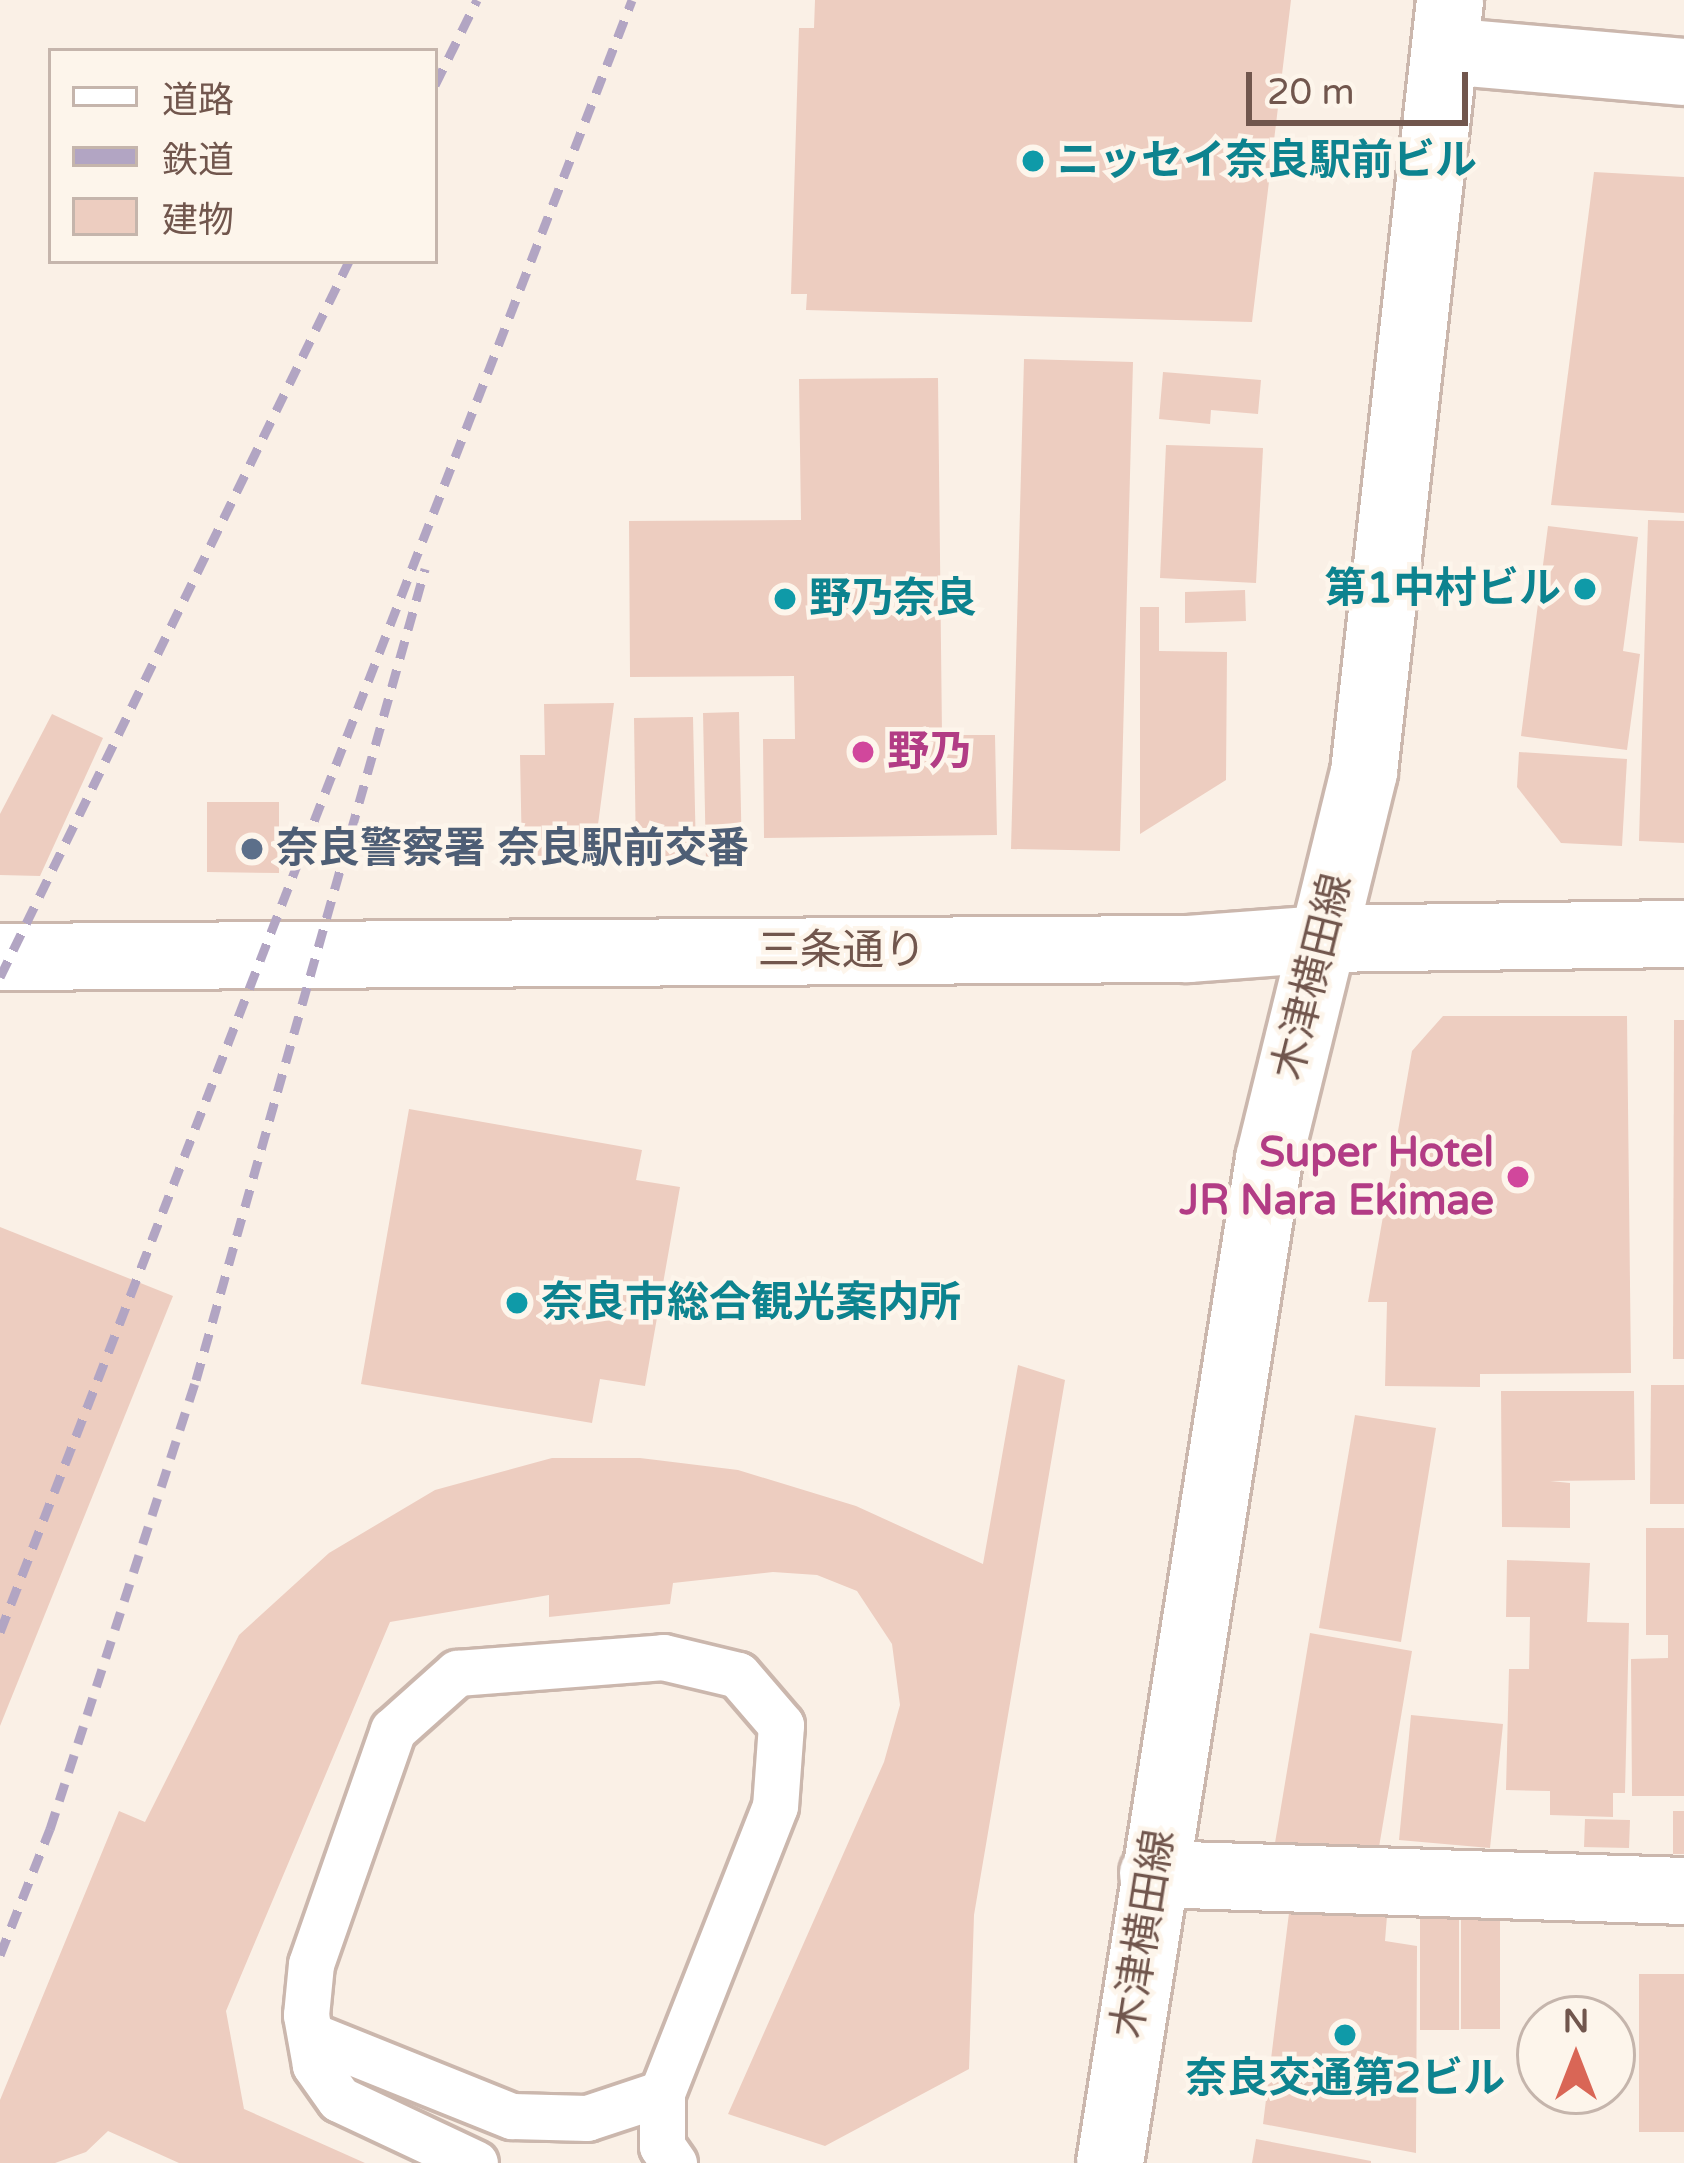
<!DOCTYPE html>
<meta charset="utf-8">
<style>
body{margin:0}
#map{position:relative;width:1684px;height:2163px;overflow:hidden;background:#faf0e6;font-family:"Varela Round","Noto Sans JP",sans-serif}
div>[style]{position:absolute}
.building>*{inset:0;background:#edcdc0}
.roads{filter:drop-shadow(3px 0 #cbb7ad) drop-shadow(-3px 0 #cbb7ad) drop-shadow(0 3px #cbb7ad) drop-shadow(0 -3px #cbb7ad)}
.service>*{height:45px;margin:-22.5px;padding:0 22.5px;transform-origin:22.5px;border-radius:22.5px;background:#fff}
.minor>*{height:66px;margin:-33px;padding:0 33px;transform-origin:33px;border-radius:33px;background:#fff}
.tertiary>*{height:66px;margin:-33px;padding:0 33px;transform-origin:33px;border-radius:33px;background:#fff}
.secondary>*{height:66px;margin:-33px;padding:0 33px;transform-origin:33px;border-radius:33px;background:#fff}
.rail>*{height:9px;margin-top:-4.5px;transform-origin:0;background:repeating-linear-gradient(90deg,#b2a5c3 0 18px,transparent 0 30px)}
.dots>*{width:33px;height:33px;translate:-50% -50%;box-sizing:border-box;border:6px solid #fdf5eb;border-radius:50%}
span{translate:-50% -50%;white-space:nowrap;text-align:center;line-height:1.15;-webkit-text-stroke:9px #fdf5eb;paint-order:stroke}
.culture-label{font-size:42px;color:#0d838f;font-weight:700}
.left{translate:0 -50%;text-align:left}
.right{translate:-100% -50%;text-align:right}
.hotel-label{font-size:42px;color:#b23c85;font-weight:700}
.service-label{font-size:42px;color:#4e5e75;font-weight:700}
.street-label{font-size:42px;color:#71564d}
.legend{position:absolute;left:48px;top:48px;width:390px;height:216px;box-sizing:border-box;background:#fdf5eb;border:3px solid #c5b5ac;margin:0;padding:15px 21px;list-style:none;font-size:36px;color:#71564d}
.legend li{display:flex;align-items:center;gap:24px;height:60px}
.legend b{width:60px;border:3px solid #c5b5ac}
.north{position:absolute;left:1516px;top:1995px;width:120px;height:120px;box-sizing:border-box;background:#fdf5eb;border:3px solid #c5b5ac;border-radius:50%;rotate:0deg;font-size:33px;font-weight:700;line-height:48px;text-align:center;color:#71564d}
.north::after{content:'';display:block;margin:auto;width:42px;height:54px;background:#d96656;clip-path:polygon(50% 0,100% 100%,50% 72%,0 100%)}
.scale{position:absolute;left:1246px;top:72px;width:222px;height:54px;box-sizing:border-box;border:6px solid #71564d;border-top:0;padding-left:15px;font-size:36px;line-height:42px;white-space:nowrap;color:#71564d;-webkit-text-stroke:9px #fdf5eb;paint-order:stroke}
</style>
<div id="map">
<div class="building">
<i style="clip-path:polygon(815px 0,1291px 0,1252px 322px,806px 310px,807px 294px,791px 294px,799px 28px,814px 28px)"></i>
<i style="clip-path:polygon(1594px 172px,1684px 177px,1684px 513px,1551px 505px)"></i>
<i style="clip-path:polygon(1024px 359px,1133px 362px,1120px 851px,1011px 849px)"></i>
<i style="clip-path:polygon(1163px 372px,1261px 380px,1258px 414px,1211px 410px,1210px 424px,1159px 419px)"></i>
<i style="clip-path:polygon(938px 378px,942px 735px,995px 735px,997px 835px,764px 838px,763px 739px,795px 739px,794px 676px,630px 677px,629px 521px,801px 520px,799px 379px)"></i>
<i style="clip-path:polygon(1166px 445px,1263px 448px,1256px 583px,1160px 578px)"></i>
<i style="clip-path:polygon(1648px 520px,1684px 521px,1684px 843px,1639px 841px)"></i>
<i style="clip-path:polygon(1548px 526px,1638px 537px,1623px 651px,1640px 654px,1627px 750px,1521px 736px)"></i>
<i style="clip-path:polygon(1245px 590px,1246px 621px,1185px 623px,1185px 592px)"></i>
<i style="clip-path:polygon(1140px 607px,1159px 607px,1159px 651px,1227px 652px,1226px 780px,1140px 834px)"></i>
<i style="clip-path:polygon(614px 703px,594px 855px,522px 856px,520px 755px,545px 755px,544px 704px)"></i>
<i style="clip-path:polygon(739px 712px,742px 861px,706px 862px,703px 713px)"></i>
<i style="clip-path:polygon(52px 714px,103px 738px,40px 876px,0 875px,0 814px)"></i>
<i style="clip-path:polygon(693px 717px,696px 856px,636px 857px,634px 718px)"></i>
<i style="clip-path:polygon(1519px 752px,1627px 759px,1622px 846px,1561px 843px,1517px 787px)"></i>
<i style="clip-path:polygon(207px 802px,279px 802px,279px 873px,207px 872px)"></i>
<i style="clip-path:polygon(1443px 1016px,1627px 1016px,1631px 1373px,1480px 1374px,1480px 1387px,1385px 1386px,1387px 1302px,1368px 1302px,1412px 1051px)"></i>
<i style="clip-path:polygon(1674px 1020px,1684px 1020px,1684px 1359px,1673px 1359px)"></i>
<i style="clip-path:polygon(409px 1109px,642px 1150px,636px 1180px,680px 1187px,645px 1386px,600px 1379px,592px 1423px,361px 1384px)"></i>
<i style="clip-path:polygon(0 1227px,173px 1296px,0 1726px)"></i>
<i style="clip-path:polygon(1018px 1365px,1065px 1380px,974px 1915px,969px 2069px,825px 2146px,728px 2114px,884px 1762px,900px 1705px,892px 1644px,857px 1591px,817px 1575px,773px 1572px,673px 1583px,670px 1604px,549px 1617px,549px 1595px,390px 1622px,226px 2011px,244px 2109px,365px 2163px,179px 2163px,108px 2131px,86px 2152px,55px 2163px,0 2163px,0 2100px,119px 1811px,145px 1822px,239px 1635px,329px 1553px,435px 1490px,552px 1458px,640px 1458px,738px 1470px,856px 1506px,983px 1564px)"></i>
<i style="clip-path:polygon(1651px 1385px,1684px 1385px,1684px 1504px,1650px 1504px)"></i>
<i style="clip-path:polygon(1501px 1391px,1634px 1391px,1635px 1480px,1550px 1481px,1570px 1483px,1570px 1528px,1502px 1527px)"></i>
<i style="clip-path:polygon(1355px 1415px,1436px 1428px,1401px 1642px,1319px 1628px)"></i>
<i style="clip-path:polygon(1646px 1528px,1684px 1528px,1684px 1796px,1632px 1796px,1631px 1659px,1668px 1658px,1668px 1635px,1646px 1635px)"></i>
<i style="clip-path:polygon(1507px 1560px,1590px 1563px,1587px 1622px,1629px 1623px,1625px 1793px,1613px 1793px,1613px 1817px,1550px 1815px,1550px 1791px,1506px 1790px,1509px 1669px,1529px 1669px,1530px 1617px,1506px 1617px)"></i>
<i style="clip-path:polygon(1310px 1633px,1412px 1651px,1377px 1859px,1275px 1843px)"></i>
<i style="clip-path:polygon(1411px 1715px,1503px 1724px,1490px 1848px,1399px 1840px)"></i>
<i style="clip-path:polygon(1673px 1811px,1684px 1811px,1684px 1854px,1673px 1854px)"></i>
<i style="clip-path:polygon(1585px 1819px,1630px 1820px,1629px 1848px,1584px 1847px)"></i>
<i style="clip-path:polygon(1289px 1913px,1387px 1916px,1385px 1941px,1417px 1946px,1416px 2153px,1263px 2124px)"></i>
<i style="clip-path:polygon(1420px 1919px,1459px 1919px,1459px 2030px,1420px 2030px)"></i>
<i style="clip-path:polygon(1461px 1919px,1500px 1919px,1500px 2029px,1461px 2029px)"></i>
<i style="clip-path:polygon(1639px 1974px,1684px 1974px,1684px 2132px,1639px 2132px)"></i>
<i style="clip-path:polygon(1256px 2139px,1371px 2161px,1371px 2163px,1252px 2163px)"></i>
</div>
<div class="roads">
<div class="service">
<i style="left:310px;top:2035px;width:218px;rotate:21.9deg"></i>
<i style="left:512px;top:2116px;width:75px;rotate:1.5deg"></i>
<i style="left:587px;top:2118px;width:79px;rotate:-18.4deg"></i>
<i style="left:475px;top:2163px;width:150px;rotate:-154.8deg"></i>
<i style="left:339px;top:2099px;width:42px;rotate:-125.2deg"></i>
<i style="left:315px;top:2065px;width:51px;rotate:-100.2deg"></i>
<i style="left:306px;top:2015px;width:51px;rotate:-84.4deg"></i>
<i style="left:311px;top:1964px;width:248px;rotate:-70.7deg"></i>
<i style="left:393px;top:1730px;width:86px;rotate:-41.7deg"></i>
<i style="left:457px;top:1673px;width:207px;rotate:-4.4deg"></i>
<i style="left:663px;top:1657px;width:77px;rotate:13.5deg"></i>
<i style="left:738px;top:1675px;width:66px;rotate:49.3deg"></i>
<i style="left:781px;top:1725px;width:81px;rotate:94.2deg"></i>
<i style="left:775px;top:1806px;width:308px;rotate:111.5deg"></i>
<i style="left:662px;top:2093px;width:53px;rotate:90deg"></i>
<i style="left:662px;top:2146px;width:21px;rotate:55deg"></i>
</div>
<div class="minor">
<i style="left:1445px;top:51px;width:240px;rotate:5deg"></i>
<i style="left:1321px;top:939px;width:363px;rotate:-0.8deg"></i>
<i style="left:1153px;top:1874px;width:531px;rotate:1.83deg"></i>
</div>
<div class="tertiary">
<i style="left:0;top:957px;width:1188px;rotate:-0.39deg"></i>
<i style="left:1188px;top:949px;width:133px;rotate:-4.3deg"></i>
</div>
<div class="secondary">
<i style="left:1110px;top:2163px;width:1017px;rotate:-81deg"></i>
<i style="left:1269px;top:1159px;width:398px;rotate:-76.2deg"></i>
<i style="left:1364px;top:772px;width:777px;rotate:-83.64deg"></i>
</div>
</div>
<div class="rail">
<i style="left:435px;top:85px;width:95px;rotate:-63.7deg"></i>
<i style="left:0;top:977px;width:797px;rotate:-64.01deg"></i>
<i style="left:0;top:1632px;width:1750px;rotate:-68.83deg"></i>
<i style="left:0;top:1955px;width:136px;rotate:-68.4deg"></i>
<i style="left:50px;top:1829px;width:472px;rotate:-72deg"></i>
<i style="left:196px;top:1380px;width:843px;rotate:-74.23deg"></i>
</div>
<div class="dots">
<i style="left:1033px;top:161px;background:#0f9aa8"></i>
<i style="left:1585px;top:589px;background:#0f9aa8"></i>
<i style="left:785px;top:599px;background:#0f9aa8"></i>
<i style="left:863px;top:752px;background:#d1479c"></i>
<i style="left:252px;top:849px;background:#5c6f8a"></i>
<i style="left:1518px;top:1177px;background:#d1479c"></i>
<i style="left:517px;top:1303px;background:#0f9aa8"></i>
<i style="left:1345px;top:2035px;background:#0f9aa8"></i>
</div>
<div class="culture-label">
<span class="left" style="left:1057px;top:161px">ニッセイ奈良駅前ビル</span>
<span class="right" style="left:1561px;top:589px">第1中村ビル</span>
<span class="left" style="left:809px;top:599px">野乃奈良</span>
<span class="left" style="left:541px;top:1303px">奈良市総合観光案内所</span>
<span style="left:1345px;top:2079px">奈良交通第2ビル</span>
</div>
<div class="hotel-label">
<span class="left" style="left:887px;top:752px">野乃</span>
<span class="right" style="left:1494px;top:1177px">Super Hotel<br>JR Nara Ekimae</span>
</div>
<div class="service-label">
<span class="left" style="left:276px;top:849px">奈良警察署 奈良駅前交番</span>
</div>
<div class="street-label">
<span style="left:842px;top:951px">三条通り</span>
<span style="left:1313px;top:977px;rotate:-76deg">木津横田線</span>
<span style="left:1144px;top:1934px;rotate:-81deg">木津横田線</span>
</div>
<ul class="legend">
<li><b style="height:15px;background:#fff"></b>道路</li>
<li><b style="height:15px;background:#b2a5c3"></b>鉄道</li>
<li><b style="height:33px;background:#edcdc0"></b>建物</li>
</ul>
<div class="north">N</div>
<div class="scale">20 m</div>
</div>
